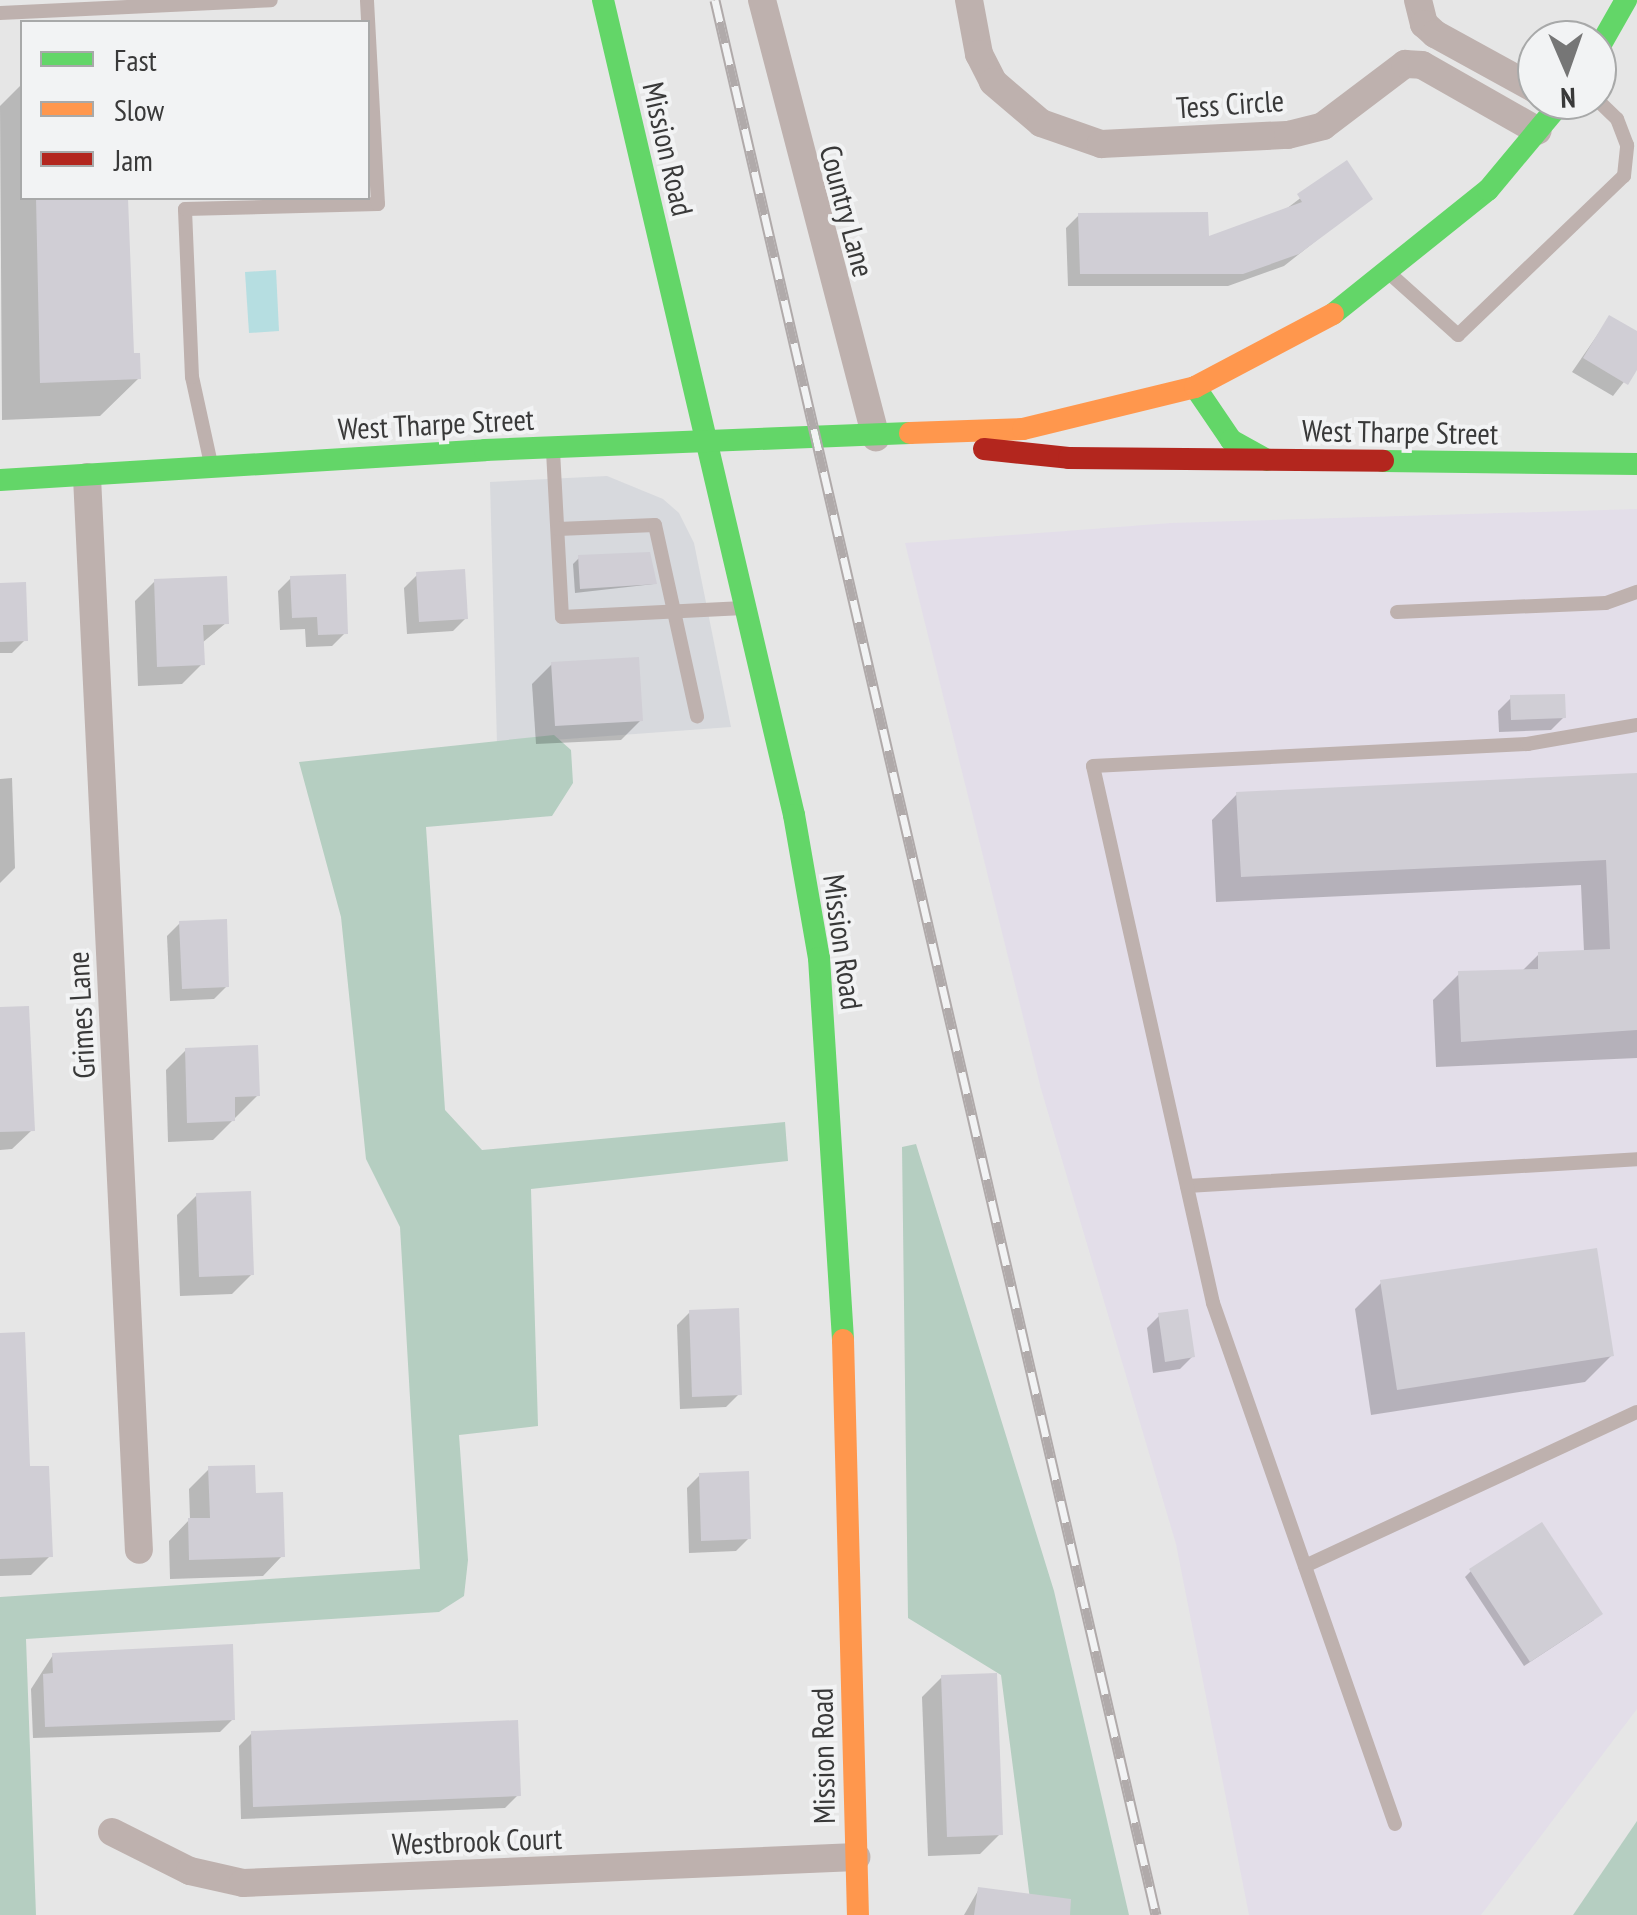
<!DOCTYPE html>
<style>
body{margin:0}
#map{position:relative;width:1637px;height:1915px;overflow:hidden;background:#e6e6e6;font-family:"PT Sans Narrow",sans-serif}
div>[style]{position:absolute}
.built>*{inset:0;background:#d7d9dd}
.industrial>*{inset:0;background:#e3dee9}
.forest>*{inset:0;background:#b5cec1}
.water>*{inset:0;background:#b6dee1}
.shadow>*{inset:0;background:#0003}
.building>*{inset:0;background:#d0ced5}
.lane>*{height:14px;margin:-7px;padding:0 7px;transform-origin:7px;border-radius:7px;background:#beb1ae}
.street>*{height:28px;margin:-14px;padding:0 14px;transform-origin:14px;border-radius:14px;background:#beb1ae}
.fast>*{height:22px;margin:-11px;padding:0 11px;transform-origin:11px;border-radius:11px;background:#63d668}
.slow>*{height:22px;margin:-11px;padding:0 11px;transform-origin:11px;border-radius:11px;background:#ff974d}
.jam>*{height:22px;margin:-11px;padding:0 11px;transform-origin:11px;border-radius:11px;background:#b3261e}
.rail>*{height:11px;margin-top:-5.5px;transform-origin:0;background:repeating-linear-gradient(90deg,#f2f3f4 0 22px,#b0aaaa 0 44px);box-sizing:border-box;border-block:2px solid #b0aaaa}
span{translate:-50% -50%;white-space:nowrap;text-align:center;line-height:1.15;-webkit-text-stroke:8px #f2f3f4;paint-order:stroke}
.street-label{font-size:30px;color:#393939}
.legend{position:absolute;left:20px;top:20px;width:350px;height:180px;box-sizing:border-box;background:#f2f3f4;border:2px solid #a8a9a9;margin:0;padding:12px 18px;list-style:none;font-size:30px;color:#393939}
.legend li{display:flex;align-items:center;gap:20px;height:50px}
.legend b{width:50px;border:2px solid #a8a9a9}
.north{position:absolute;left:1517px;top:20px;width:100px;height:100px;box-sizing:border-box;background:#f2f3f4;border:2px solid #a8a9a9;border-radius:50%;rotate:178deg;font-size:28px;font-weight:700;line-height:40px;text-align:center;color:#393939}
.north::after{content:'';display:block;margin:auto;width:35px;height:45px;background:#767676;clip-path:polygon(50% 0,100% 100%,50% 72%,0 100%)}
</style>
<div id="map">
<div class="built">
<i style="clip-path:polygon(607px 476px,663px 499px,679px 513px,694px 543px,731px 727px,497px 744px,490px 482px)"></i>
</div>
<div class="industrial">
<i style="clip-path:polygon(1637px 509px,1637px 1709px,1481px 1915px,1249px 1915px,1176px 1544px,1041px 1089px,905px 543px,1171px 523px)"></i>
</div>
<div class="forest">
<i style="clip-path:polygon(554px 735px,571px 750px,573px 783px,552px 816px,426px 827px,445px 1110px,482px 1150px,785px 1122px,788px 1161px,531px 1189px,538px 1426px,459px 1435px,468px 1560px,464px 1596px,439px 1612px,26px 1639px,36px 1915px,0 1915px,0 1597px,420px 1569px,400px 1227px,366px 1159px,341px 917px,299px 762px)"></i>
<i style="clip-path:polygon(916px 1144px,1054px 1591px,1129px 1915px,1032px 1915px,1001px 1675px,908px 1618px,902px 1147px)"></i>
<i style="clip-path:polygon(1637px 1821px,1637px 1915px,1573px 1915px)"></i>
</div>
<div class="water">
<i style="clip-path:polygon(276px 270px,279px 331px,249px 333px,245px 272px)"></i>
</div>
<div class="shadow">
<i style="clip-path:polygon(22px 84px,22px 198px,125px 198px,131px 356px,139px 378px,100px 416px,2px 420px,0 106px)"></i>
<i style="clip-path:polygon(1347px 163px,1370px 198px,1284px 266px,1228px 286px,1068px 286px,1066px 228px,1079px 215px,1206px 240px,1286px 209px)"></i>
<i style="clip-path:polygon(1609px 318px,1637px 334px,1637px 365px,1613px 396px,1572px 372px)"></i>
<i style="clip-path:polygon(579px 558px,654px 584px,575px 593px,573px 564px)"></i>
<i style="clip-path:polygon(417px 575px,466px 618px,453px 631px,407px 634px,404px 588px)"></i>
<i style="clip-path:polygon(291px 578px,345px 633px,332px 646px,306px 647px,305px 629px,280px 630px,278px 591px)"></i>
<i style="clip-path:polygon(155px 581px,226px 623px,202px 643px,202px 664px,182px 684px,138px 686px,135px 601px)"></i>
<i style="clip-path:polygon(0 586px,25px 640px,12px 653px,0 653px)"></i>
<i style="clip-path:polygon(552px 664px,641px 720px,621px 740px,536px 744px,532px 684px)"></i>
<i style="clip-path:polygon(1511px 698px,1564px 717px,1551px 730px,1499px 732px,1498px 711px)"></i>
<i style="clip-path:polygon(1637px 775px,1637px 1058px,1436px 1067px,1433px 1000px,1459px 974px,1521px 972px,1539px 954px,1584px 952px,1581px 885px,1216px 902px,1212px 820px,1237px 794px)"></i>
<i style="clip-path:polygon(12px 778px,15px 868px,0 883px,0 779px)"></i>
<i style="clip-path:polygon(180px 923px,227px 986px,214px 999px,170px 1001px,167px 936px)"></i>
<i style="clip-path:polygon(0 1010px,32px 1130px,12px 1149px,0 1150px)"></i>
<i style="clip-path:polygon(186px 1050px,258px 1095px,213px 1140px,168px 1142px,166px 1070px)"></i>
<i style="clip-path:polygon(197px 1195px,252px 1274px,232px 1294px,180px 1296px,177px 1215px)"></i>
<i style="clip-path:polygon(1381px 1283px,1611px 1356px,1585px 1382px,1371px 1415px,1355px 1309px)"></i>
<i style="clip-path:polygon(690px 1312px,739px 1394px,726px 1407px,680px 1409px,677px 1325px)"></i>
<i style="clip-path:polygon(1160px 1315px,1193px 1356px,1180px 1369px,1153px 1373px,1147px 1328px)"></i>
<i style="clip-path:polygon(0 1335px,50px 1556px,31px 1575px,0 1576px)"></i>
<i style="clip-path:polygon(209px 1469px,253px 1495px,282px 1556px,263px 1576px,170px 1579px,169px 1541px,190px 1519px,189px 1489px)"></i>
<i style="clip-path:polygon(700px 1475px,749px 1538px,736px 1551px,689px 1553px,687px 1488px)"></i>
<i style="clip-path:polygon(1471px 1571px,1594px 1620px,1524px 1666px,1465px 1577px)"></i>
<i style="clip-path:polygon(53px 1655px,233px 1719px,220px 1732px,33px 1738px,31px 1689px)"></i>
<i style="clip-path:polygon(942px 1677px,1000px 1834px,980px 1854px,928px 1856px,922px 1697px)"></i>
<i style="clip-path:polygon(252px 1733px,518px 1795px,505px 1808px,241px 1819px,239px 1746px)"></i>
<i style="clip-path:polygon(979px 1889px,1023px 1915px,964px 1915px)"></i>
</div>
<div class="building">
<i style="clip-path:polygon(1347px 160px,1373px 199px,1299px 254px,1243px 274px,1080px 274px,1078px 213px,1208px 212px,1209px 236px,1302px 202px,1297px 194px)"></i>
<i style="clip-path:polygon(36px 198px,128px 198px,134px 353px,140px 353px,141px 379px,40px 383px)"></i>
<i style="clip-path:polygon(1609px 315px,1637px 331px,1637px 370px,1628px 385px,1583px 358px)"></i>
<i style="clip-path:polygon(650px 552px,657px 584px,580px 589px,578px 555px)"></i>
<i style="clip-path:polygon(465px 569px,468px 619px,419px 622px,416px 572px)"></i>
<i style="clip-path:polygon(346px 574px,348px 634px,318px 635px,317px 617px,292px 618px,290px 576px)"></i>
<i style="clip-path:polygon(227px 576px,229px 624px,203px 625px,205px 665px,157px 667px,154px 579px)"></i>
<i style="clip-path:polygon(26px 582px,28px 641px,0 642px,0 583px)"></i>
<i style="clip-path:polygon(639px 657px,643px 721px,555px 726px,551px 662px)"></i>
<i style="clip-path:polygon(1565px 694px,1566px 718px,1511px 720px,1510px 695px)"></i>
<i style="clip-path:polygon(1637px 773px,1637px 1030px,1461px 1042px,1458px 971px,1538px 969px,1538px 952px,1610px 949px,1606px 860px,1241px 877px,1236px 792px)"></i>
<i style="clip-path:polygon(227px 919px,229px 987px,182px 989px,179px 921px)"></i>
<i style="clip-path:polygon(29px 1006px,35px 1131px,0 1132px,0 1007px)"></i>
<i style="clip-path:polygon(258px 1045px,260px 1096px,235px 1097px,235px 1121px,187px 1123px,185px 1048px)"></i>
<i style="clip-path:polygon(251px 1191px,254px 1275px,199px 1277px,196px 1193px)"></i>
<i style="clip-path:polygon(1597px 1248px,1614px 1356px,1397px 1390px,1380px 1280px)"></i>
<i style="clip-path:polygon(739px 1308px,742px 1395px,692px 1397px,689px 1310px)"></i>
<i style="clip-path:polygon(1188px 1309px,1195px 1357px,1165px 1362px,1158px 1313px)"></i>
<i style="clip-path:polygon(25px 1332px,30px 1466px,49px 1466px,53px 1557px,0 1559px,0 1333px)"></i>
<i style="clip-path:polygon(255px 1465px,256px 1493px,283px 1492px,285px 1557px,189px 1560px,188px 1518px,210px 1518px,208px 1466px)"></i>
<i style="clip-path:polygon(749px 1471px,751px 1539px,701px 1541px,699px 1473px)"></i>
<i style="clip-path:polygon(1542px 1522px,1603px 1614px,1530px 1662px,1469px 1569px)"></i>
<i style="clip-path:polygon(233px 1644px,235px 1720px,45px 1727px,43px 1674px,53px 1673px,52px 1653px)"></i>
<i style="clip-path:polygon(997px 1673px,1003px 1835px,947px 1837px,941px 1675px)"></i>
<i style="clip-path:polygon(518px 1720px,521px 1796px,253px 1807px,251px 1731px)"></i>
<i style="clip-path:polygon(978px 1887px,1071px 1899px,1070px 1915px,974px 1915px)"></i>
</div>
<div class="lane">
<i style="left:0;top:13px;width:271px;rotate:-2.7deg"></i>
<i style="left:1389px;top:273px;width:93px;rotate:41.9deg"></i>
<i style="left:1458px;top:335px;width:230px;rotate:-43.8deg"></i>
<i style="left:1624px;top:176px;width:31px;rotate:-84deg"></i>
<i style="left:1627px;top:145px;width:28px;rotate:-111deg"></i>
<i style="left:1617px;top:119px;width:28px;rotate:-136deg"></i>
<i style="left:553px;top:451px;width:166px;rotate:86.9deg"></i>
<i style="left:562px;top:617px;width:182px;rotate:-2.8deg"></i>
<i style="left:211px;top:464px;width:89px;rotate:-102.3deg"></i>
<i style="left:192px;top:377px;width:168px;rotate:-92.4deg"></i>
<i style="left:185px;top:209px;width:193px;rotate:-1.5deg"></i>
<i style="left:378px;top:204px;width:204px;rotate:-93.1deg"></i>
<i style="left:558px;top:529px;width:97px;rotate:-2.4deg"></i>
<i style="left:655px;top:525px;width:196px;rotate:77.6deg"></i>
<i style="left:1397px;top:612px;width:209px;rotate:-2.5deg"></i>
<i style="left:1606px;top:603px;width:33px;rotate:-20deg"></i>
<i style="left:1187px;top:1186px;width:451px;rotate:-3.4deg"></i>
<i style="left:1305px;top:1566px;width:366px;rotate:-24.9deg"></i>
<i style="left:1395px;top:1824px;width:552px;rotate:-109.26deg"></i>
<i style="left:1213px;top:1303px;width:550px;rotate:-102.6deg"></i>
<i style="left:1093px;top:766px;width:435px;rotate:-2.9deg"></i>
<i style="left:1527px;top:744px;width:112px;rotate:-9.8deg"></i>
</div>
<div class="street">
<i style="left:762px;top:0;width:452px;rotate:75.4deg"></i>
<i style="left:969px;top:0;width:55px;rotate:79.5deg"></i>
<i style="left:979px;top:54px;width:31px;rotate:63deg"></i>
<i style="left:993px;top:82px;width:63px;rotate:40.5deg"></i>
<i style="left:1041px;top:123px;width:64px;rotate:19.3deg"></i>
<i style="left:1101px;top:144px;width:187px;rotate:-2.8deg"></i>
<i style="left:1288px;top:135px;width:36px;rotate:-14deg"></i>
<i style="left:1323px;top:126px;width:103px;rotate:-37.1deg"></i>
<i style="left:1405px;top:64px;width:17px;rotate:3deg"></i>
<i style="left:1422px;top:65px;width:133px;rotate:29.6deg"></i>
<i style="left:1418px;top:0;width:25px;rotate:76deg"></i>
<i style="left:1424px;top:24px;width:15px;rotate:42deg"></i>
<i style="left:1435px;top:34px;width:116px;rotate:28.8deg"></i>
<i style="left:87px;top:477px;width:1074px;rotate:87.23deg"></i>
<i style="left:112px;top:1832px;width:87px;rotate:26.6deg"></i>
<i style="left:190px;top:1871px;width:54px;rotate:12.8deg"></i>
<i style="left:243px;top:1883px;width:614px;rotate:-2.43deg"></i>
</div>
<div class="fast">
<i style="left:603px;top:0;width:837px;rotate:76.81deg"></i>
<i style="left:794px;top:815px;width:145px;rotate:80.1deg"></i>
<i style="left:819px;top:958px;width:383px;rotate:86.4deg"></i>
<i style="left:1597px;top:51px;width:59px;rotate:-60.4deg"></i>
<i style="left:1333px;top:314px;width:198px;rotate:-38.7deg"></i>
<i style="left:1488px;top:190px;width:117px;rotate:-50.2deg"></i>
<i style="left:1195px;top:387px;width:64px;rotate:55.8deg"></i>
<i style="left:1231px;top:440px;width:41px;rotate:29.1deg"></i>
<i style="left:1383px;top:461px;width:254px;rotate:0.7deg"></i>
<i style="left:0;top:480px;width:486px;rotate:-3.5deg"></i>
<i style="left:485px;top:450px;width:425px;rotate:-2.3deg"></i>
</div>
<div class="slow">
<i style="left:910px;top:433px;width:113px;rotate:-2deg"></i>
<i style="left:1023px;top:429px;width:177px;rotate:-13.7deg"></i>
<i style="left:1195px;top:387px;width:156px;rotate:-27.9deg"></i>
<i style="left:843px;top:1340px;width:575px;rotate:88.51deg"></i>
</div>
<div class="jam">
<i style="left:984px;top:449px;width:85px;rotate:6deg"></i>
<i style="left:1069px;top:458px;width:314px;rotate:0.5deg"></i>
</div>
<div class="rail">
<i style="left:715px;top:0;width:1965px;rotate:77.03deg"></i>
</div>
<div class="street-label">
<span style="left:1230px;top:104px;rotate:-4deg">Tess Circle</span>
<span style="left:668px;top:149px;rotate:77deg">Mission Road</span>
<span style="left:847px;top:211px;rotate:75deg">Country Lane</span>
<span style="left:436px;top:424px;rotate:-3deg">West Tharpe Street</span>
<span style="left:1400px;top:432px;rotate:1deg">West Tharpe Street</span>
<span style="left:843px;top:942px;rotate:82deg">Mission Road</span>
<span style="left:81px;top:1015px;rotate:-93deg">Grimes Lane</span>
<span style="left:823px;top:1756px;rotate:-91deg">Mission Road</span>
<span style="left:477px;top:1841px;rotate:-2deg">Westbrook Court</span>
</div>
<ul class="legend">
<li><b style="height:12px;background:#63d668"></b>Fast</li>
<li><b style="height:12px;background:#ff974d"></b>Slow</li>
<li><b style="height:12px;background:#b3261e"></b>Jam</li>
</ul>
<div class="north">N</div>
</div>
